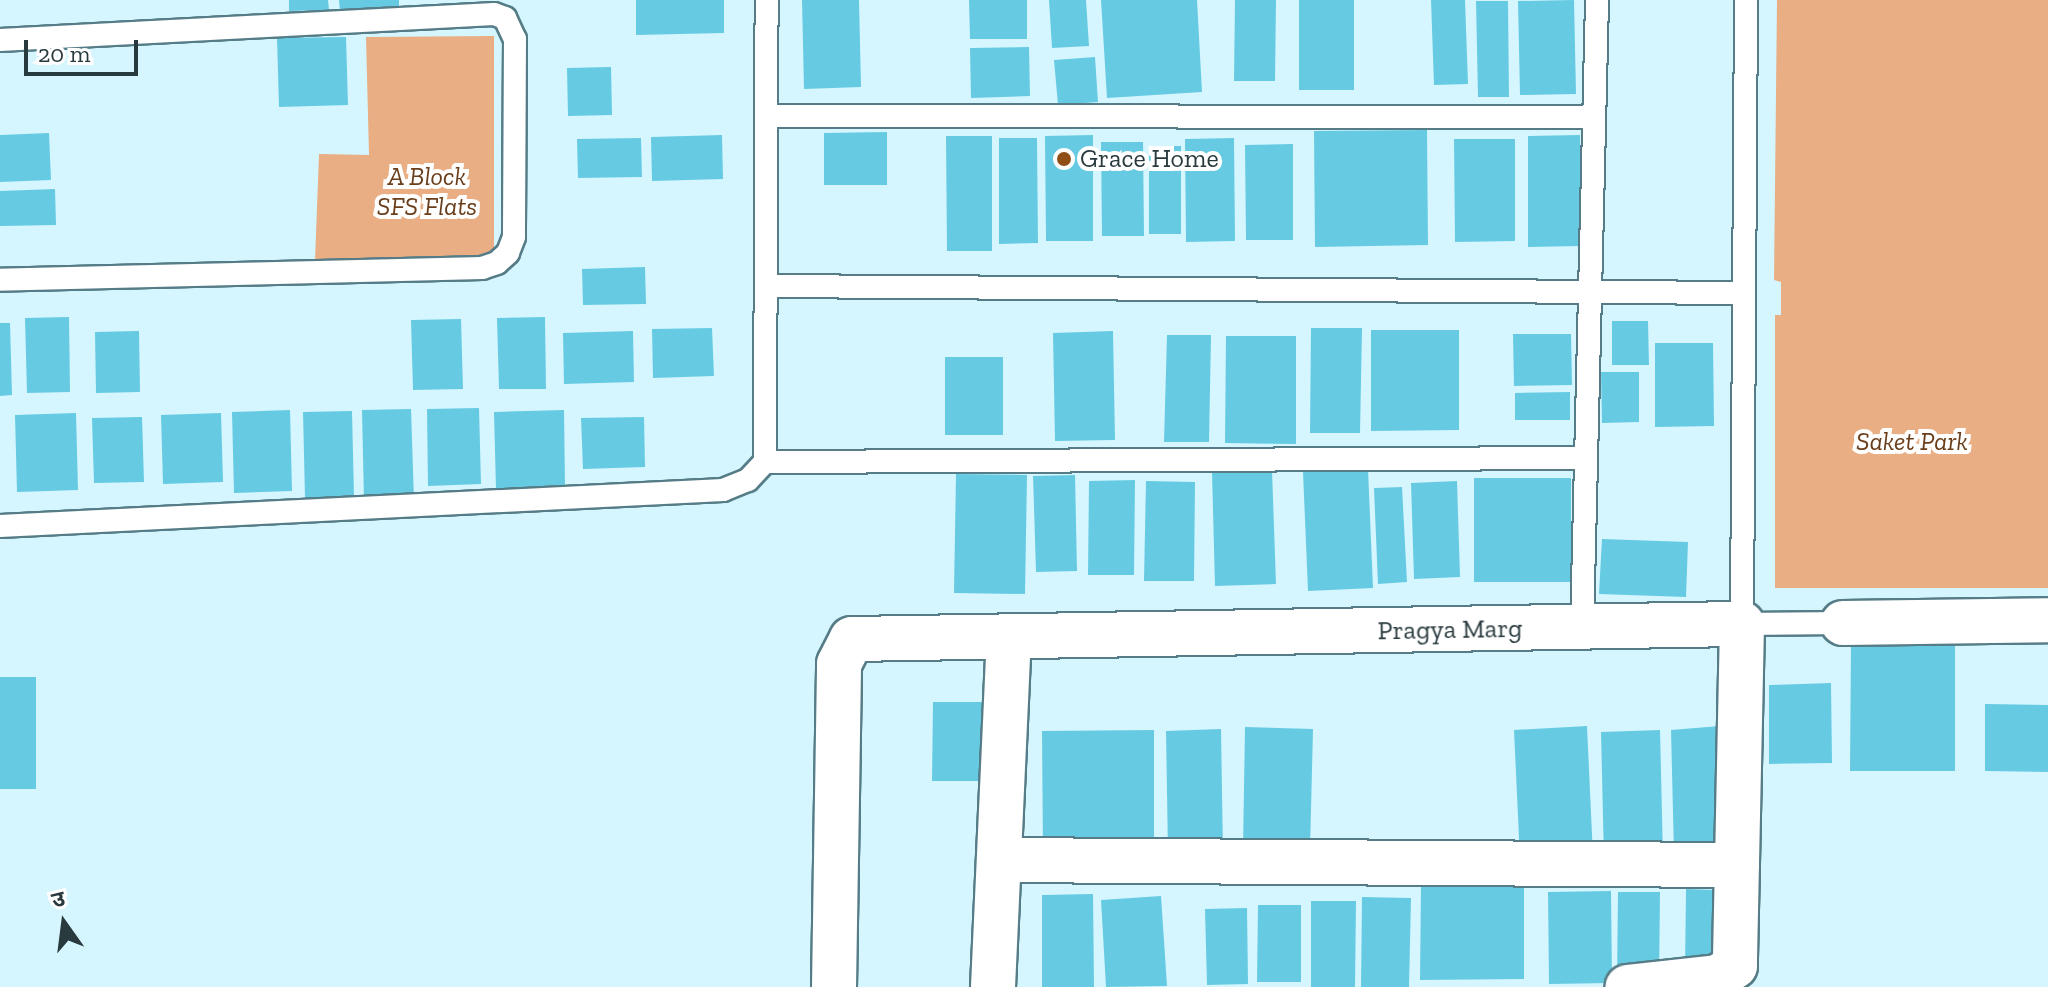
<!DOCTYPE html>
<meta charset="utf-8">
<style>
body{margin:0}
#map{position:relative;width:2048px;height:987px;overflow:hidden;background:#d5f6ff;font-family:"Zilla Slab","Noto Sans Devanagari",serif}
div>[style]{position:absolute}
.green>*{inset:0;background:#e9ae83}
.building>*{inset:0;background:#66cbe2}
.roads{filter:drop-shadow(2px 0 #567d87) drop-shadow(-2px 0 #567d87) drop-shadow(0 2px #567d87) drop-shadow(0 -2px #567d87)}
.lane>*{height:22px;margin:-11px;padding:0 11px;transform-origin:11px;border-radius:11px;background:#fff}
.street>*{height:44px;margin:-22px;padding:0 22px;transform-origin:22px;border-radius:22px;background:#fff}
.dots>*{width:22px;height:22px;translate:-50% -50%;box-sizing:border-box;border:4px solid #fff;border-radius:50%}
span{translate:-50% -50%;white-space:nowrap;text-align:center;line-height:1.15;-webkit-text-stroke:8px #fff;paint-order:stroke}
.poi-label{font-size:26px;color:#293a3e}
.left{translate:0 -50%;text-align:left}
.park-label{font-size:26px;color:#6a3e1b;font-style:italic}
.street-label{font-size:26px;color:#293a3e}
.north{position:absolute;left:24px;top:883px;width:80px;height:80px;-webkit-text-stroke:6px #fff;paint-order:stroke;rotate:346deg;font-size:22px;font-weight:700;line-height:32px;text-align:center;color:#293a3e}
.north::after{content:'';display:block;margin:auto;width:28px;height:36px;background:#293a3e;clip-path:polygon(50% 0,100% 100%,50% 72%,0 100%)}
.scale{position:absolute;left:24px;top:40px;width:114px;height:36px;box-sizing:border-box;border:4px solid #293a3e;border-top:0;padding-left:10px;font-size:24px;line-height:28px;white-space:nowrap;color:#293a3e;-webkit-text-stroke:6px #fff;paint-order:stroke}
</style>
<div id="map">
<div class="green">
<i style="clip-path:polygon(1777px 0,2048px 0,2048px 588px,1775px 588px,1775px 315px,1781px 315px,1781px 282px,1774px 280px)"></i>
<i style="clip-path:polygon(494px 36px,494px 258px,315px 261px,319px 154px,369px 155px,366px 37px)"></i>
</div>
<div class="building">
<i style="clip-path:polygon(289px 0,328px 0,329px 10px,289px 11px)"></i>
<i style="clip-path:polygon(339px 0,399px 0,399px 11px,340px 12px)"></i>
<i style="clip-path:polygon(636px 0,724px 0,724px 33px,636px 35px)"></i>
<i style="clip-path:polygon(802px 0,859px 0,861px 87px,804px 89px)"></i>
<i style="clip-path:polygon(969px 0,1027px 0,1027px 39px,970px 39px)"></i>
<i style="clip-path:polygon(1049px 0,1086px 0,1089px 46px,1052px 48px)"></i>
<i style="clip-path:polygon(1101px 0,1197px 0,1202px 92px,1107px 98px)"></i>
<i style="clip-path:polygon(1235px 0,1276px 0,1275px 81px,1234px 81px)"></i>
<i style="clip-path:polygon(1299px 0,1354px 0,1354px 90px,1299px 90px)"></i>
<i style="clip-path:polygon(1431px 0,1465px 0,1468px 84px,1434px 85px)"></i>
<i style="clip-path:polygon(1574px 0,1576px 94px,1520px 95px,1518px 1px)"></i>
<i style="clip-path:polygon(1476px 1px,1508px 1px,1509px 97px,1478px 97px)"></i>
<i style="clip-path:polygon(346px 37px,348px 105px,279px 107px,277px 38px)"></i>
<i style="clip-path:polygon(1029px 47px,1030px 96px,971px 98px,970px 48px)"></i>
<i style="clip-path:polygon(1095px 57px,1098px 102px,1058px 105px,1054px 60px)"></i>
<i style="clip-path:polygon(611px 67px,612px 115px,568px 116px,567px 68px)"></i>
<i style="clip-path:polygon(1427px 130px,1428px 245px,1315px 247px,1314px 131px)"></i>
<i style="clip-path:polygon(887px 132px,887px 185px,824px 185px,824px 133px)"></i>
<i style="clip-path:polygon(49px 133px,51px 180px,0 182px,0 135px)"></i>
<i style="clip-path:polygon(722px 135px,723px 179px,652px 181px,651px 137px)"></i>
<i style="clip-path:polygon(1093px 135px,1093px 241px,1046px 241px,1045px 136px)"></i>
<i style="clip-path:polygon(1580px 135px,1581px 246px,1528px 247px,1528px 136px)"></i>
<i style="clip-path:polygon(946px 136px,992px 136px,992px 251px,947px 251px)"></i>
<i style="clip-path:polygon(641px 138px,642px 177px,578px 178px,577px 139px)"></i>
<i style="clip-path:polygon(999px 138px,1037px 138px,1038px 243px,999px 244px)"></i>
<i style="clip-path:polygon(1234px 138px,1235px 241px,1186px 242px,1185px 139px)"></i>
<i style="clip-path:polygon(1454px 139px,1515px 139px,1515px 241px,1455px 242px)"></i>
<i style="clip-path:polygon(1101px 142px,1143px 142px,1144px 236px,1102px 236px)"></i>
<i style="clip-path:polygon(1293px 144px,1293px 240px,1246px 240px,1245px 145px)"></i>
<i style="clip-path:polygon(1149px 146px,1181px 146px,1181px 234px,1149px 234px)"></i>
<i style="clip-path:polygon(55px 189px,56px 225px,0 226px,0 191px)"></i>
<i style="clip-path:polygon(645px 267px,646px 304px,583px 305px,582px 269px)"></i>
<i style="clip-path:polygon(69px 317px,70px 392px,27px 393px,25px 318px)"></i>
<i style="clip-path:polygon(545px 317px,546px 389px,499px 389px,497px 318px)"></i>
<i style="clip-path:polygon(461px 319px,463px 389px,413px 390px,411px 320px)"></i>
<i style="clip-path:polygon(1612px 321px,1648px 321px,1649px 365px,1612px 365px)"></i>
<i style="clip-path:polygon(0 323px,10px 323px,12px 395px,0 396px)"></i>
<i style="clip-path:polygon(712px 328px,714px 376px,653px 378px,652px 329px)"></i>
<i style="clip-path:polygon(1311px 328px,1362px 328px,1360px 433px,1310px 433px)"></i>
<i style="clip-path:polygon(1371px 330px,1459px 330px,1459px 430px,1371px 431px)"></i>
<i style="clip-path:polygon(139px 331px,140px 392px,96px 393px,95px 332px)"></i>
<i style="clip-path:polygon(633px 331px,634px 382px,564px 384px,563px 333px)"></i>
<i style="clip-path:polygon(1113px 331px,1115px 440px,1055px 441px,1053px 333px)"></i>
<i style="clip-path:polygon(1513px 334px,1571px 334px,1572px 385px,1514px 386px)"></i>
<i style="clip-path:polygon(1167px 335px,1211px 335px,1209px 442px,1164px 442px)"></i>
<i style="clip-path:polygon(1226px 336px,1296px 336px,1296px 444px,1225px 443px)"></i>
<i style="clip-path:polygon(1655px 343px,1713px 343px,1714px 426px,1655px 427px)"></i>
<i style="clip-path:polygon(945px 357px,1003px 357px,1003px 435px,945px 435px)"></i>
<i style="clip-path:polygon(1601px 372px,1639px 372px,1639px 422px,1602px 423px)"></i>
<i style="clip-path:polygon(1570px 392px,1570px 420px,1515px 420px,1515px 393px)"></i>
<i style="clip-path:polygon(479px 408px,481px 484px,428px 486px,427px 409px)"></i>
<i style="clip-path:polygon(411px 409px,414px 500px,364px 501px,362px 410px)"></i>
<i style="clip-path:polygon(290px 410px,292px 491px,234px 493px,232px 412px)"></i>
<i style="clip-path:polygon(564px 410px,565px 487px,496px 489px,494px 412px)"></i>
<i style="clip-path:polygon(352px 411px,354px 497px,305px 498px,303px 412px)"></i>
<i style="clip-path:polygon(76px 413px,78px 490px,17px 492px,15px 415px)"></i>
<i style="clip-path:polygon(221px 413px,223px 482px,163px 484px,161px 415px)"></i>
<i style="clip-path:polygon(142px 417px,144px 482px,94px 483px,92px 418px)"></i>
<i style="clip-path:polygon(644px 417px,645px 467px,583px 469px,581px 418px)"></i>
<i style="clip-path:polygon(1368px 469px,1373px 588px,1308px 591px,1303px 472px)"></i>
<i style="clip-path:polygon(1272px 470px,1276px 584px,1215px 586px,1212px 472px)"></i>
<i style="clip-path:polygon(956px 474px,1027px 475px,1025px 594px,954px 593px)"></i>
<i style="clip-path:polygon(1075px 475px,1077px 571px,1036px 572px,1033px 476px)"></i>
<i style="clip-path:polygon(1474px 478px,1571px 478px,1571px 582px,1474px 582px)"></i>
<i style="clip-path:polygon(1135px 480px,1134px 575px,1088px 575px,1089px 481px)"></i>
<i style="clip-path:polygon(1146px 481px,1195px 482px,1194px 581px,1144px 581px)"></i>
<i style="clip-path:polygon(1457px 481px,1460px 577px,1414px 579px,1411px 483px)"></i>
<i style="clip-path:polygon(1402px 487px,1407px 582px,1378px 584px,1374px 488px)"></i>
<i style="clip-path:polygon(1602px 539px,1688px 542px,1686px 597px,1599px 594px)"></i>
<i style="clip-path:polygon(1851px 643px,1955px 643px,1955px 771px,1850px 771px)"></i>
<i style="clip-path:polygon(0 677px,36px 677px,36px 789px,0 789px)"></i>
<i style="clip-path:polygon(1831px 683px,1832px 763px,1769px 764px,1769px 685px)"></i>
<i style="clip-path:polygon(933px 702px,995px 702px,995px 781px,932px 781px)"></i>
<i style="clip-path:polygon(1985px 704px,2048px 705px,2048px 772px,1985px 771px)"></i>
<i style="clip-path:polygon(1587px 726px,1593px 856px,1520px 859px,1514px 730px)"></i>
<i style="clip-path:polygon(1720px 726px,1720px 855px,1674px 854px,1671px 730px)"></i>
<i style="clip-path:polygon(1245px 727px,1313px 729px,1310px 850px,1243px 849px)"></i>
<i style="clip-path:polygon(1221px 729px,1223px 853px,1168px 853px,1166px 731px)"></i>
<i style="clip-path:polygon(1154px 730px,1154px 854px,1043px 854px,1042px 731px)"></i>
<i style="clip-path:polygon(1660px 730px,1663px 858px,1604px 859px,1601px 732px)"></i>
<i style="clip-path:polygon(1421px 885px,1524px 885px,1524px 979px,1420px 980px)"></i>
<i style="clip-path:polygon(1686px 889px,1716px 890px,1715px 972px,1685px 973px)"></i>
<i style="clip-path:polygon(1611px 891px,1612px 983px,1549px 984px,1548px 892px)"></i>
<i style="clip-path:polygon(1618px 892px,1660px 892px,1659px 982px,1617px 982px)"></i>
<i style="clip-path:polygon(1093px 894px,1094px 987px,1042px 987px,1042px 895px)"></i>
<i style="clip-path:polygon(1161px 896px,1167px 986px,1106px 987px,1101px 900px)"></i>
<i style="clip-path:polygon(1362px 897px,1411px 898px,1409px 987px,1361px 987px)"></i>
<i style="clip-path:polygon(1311px 901px,1356px 901px,1355px 987px,1311px 987px)"></i>
<i style="clip-path:polygon(1258px 905px,1301px 905px,1301px 982px,1257px 982px)"></i>
<i style="clip-path:polygon(1247px 908px,1248px 984px,1207px 985px,1205px 909px)"></i>
</div>
<div class="roads">
<div class="lane">
<i style="left:1746px;top:0;width:624px;rotate:90.37deg"></i>
<i style="left:1742px;top:624px;width:101px;rotate:-0.6deg"></i>
<i style="left:0;top:40px;width:495px;rotate:-3deg"></i>
<i style="left:494px;top:14px;width:12px;rotate:20deg"></i>
<i style="left:505px;top:18px;width:23px;rotate:65deg"></i>
<i style="left:515px;top:39px;width:198px;rotate:90.3deg"></i>
<i style="left:514px;top:237px;width:17px;rotate:111deg"></i>
<i style="left:508px;top:253px;width:15px;rotate:138deg"></i>
<i style="left:497px;top:263px;width:16px;rotate:162deg"></i>
<i style="left:482px;top:268px;width:482px;rotate:178.6deg"></i>
<i style="left:767px;top:116px;width:825px;rotate:0.07deg"></i>
<i style="left:767px;top:286px;width:975px;rotate:0.41deg"></i>
<i style="left:765px;top:462px;width:819px;rotate:-0.28deg"></i>
<i style="left:0;top:526px;width:724px;rotate:-2.85deg"></i>
<i style="left:723px;top:490px;width:27px;rotate:-22deg"></i>
<i style="left:748px;top:480px;width:25px;rotate:-47deg"></i>
<i style="left:765px;top:462px;width:462px;rotate:-89.8deg"></i>
<i style="left:1582px;top:628px;width:628px;rotate:-88.63deg"></i>
</div>
<div class="street">
<i style="left:1843px;top:623px;width:205px;rotate:-0.8deg"></i>
<i style="left:999px;top:860px;width:738px;rotate:0.39deg"></i>
<i style="left:834px;top:987px;width:323px;rotate:-89.1deg"></i>
<i style="left:839px;top:664px;width:28px;rotate:-63deg"></i>
<i style="left:852px;top:639px;width:890px;rotate:-0.97deg"></i>
<i style="left:1742px;top:624px;width:342px;rotate:91.2deg"></i>
<i style="left:1735px;top:966px;width:20px;rotate:147deg"></i>
<i style="left:1718px;top:977px;width:91px;rotate:173.7deg"></i>
<i style="left:993px;top:987px;width:350px;rotate:-87.4deg"></i>
</div>
</div>
<div class="dots">
<i style="left:1064px;top:159px;background:#8e4e16"></i>
</div>
<div class="poi-label">
<span class="left" style="left:1080px;top:159px">Grace Home</span>
</div>
<div class="park-label">
<span style="left:427px;top:192px">A Block<br>SFS Flats</span>
<span style="left:1912px;top:442px">Saket Park</span>
</div>
<div class="street-label">
<span style="left:1450px;top:630px;rotate:-1deg">Pragya Marg</span>
</div>
<div class="north">उ</div>
<div class="scale">20 m</div>
</div>
